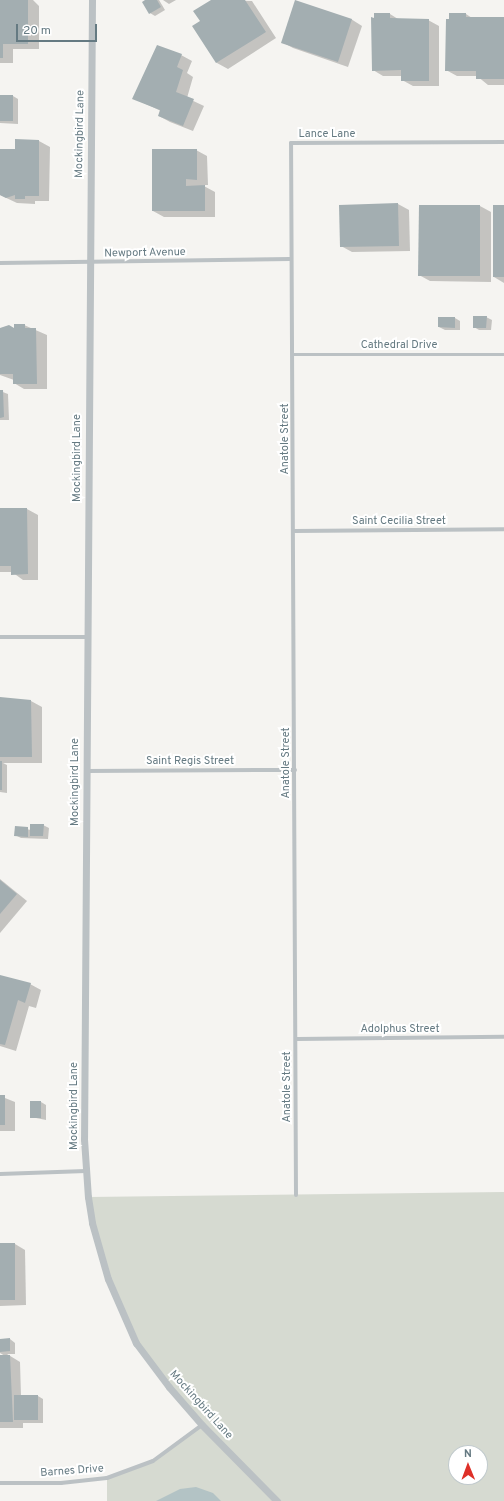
<!DOCTYPE html>
<style>
body{margin:0}
#map{position:relative;width:504px;height:1501px;overflow:hidden;background:#f5f4f1;font-family:Overpass,sans-serif}
div>[style]{position:absolute}
.green>*{inset:0;background:#d6dad1}
.water>*{inset:0;background:#b3c3c5}
.shadow>*{inset:0;background:#0003}
.building>*{inset:0;background:#a3aeb1}
.service>*{height:3px;margin:-1.5px;padding:0 1.5px;transform-origin:1.5px;border-radius:1.5px;background:#bbc1c4}
.minor>*{height:4px;margin:-2px;padding:0 2px;transform-origin:2px;border-radius:2px;background:#bbc1c4}
.tertiary>*{height:7px;margin:-3.5px;padding:0 3.5px;transform-origin:3.5px;border-radius:3.5px;background:#bbc1c4}
span{translate:-50% -50%;white-space:nowrap;text-align:center;line-height:1.15;-webkit-text-stroke:4px #fff;paint-order:stroke}
.street-label{font-size:11px;color:#657a82}
.north{position:absolute;left:448px;top:1445px;width:40px;height:40px;box-sizing:border-box;background:#fff;border:1px solid #c1cacd;border-radius:50%;rotate:359deg;font-size:11px;font-weight:700;line-height:16px;text-align:center;color:#657a82}
.north::after{content:'';display:block;margin:auto;width:14px;height:18px;background:#de3028;clip-path:polygon(50% 0,100% 100%,50% 72%,0 100%)}
.scale{position:absolute;left:16px;top:24px;width:81px;height:18px;box-sizing:border-box;border:2px solid #657a82;border-top:0;padding-left:5px;font-size:12px;line-height:14px;white-space:nowrap;color:#657a82;-webkit-text-stroke:3px #fff;paint-order:stroke}
</style>
<div id="map">
<div class="green">
<i style="clip-path:polygon(evenodd,504px 1192px,504px 1501px,107px 1501px,107px 1478px,153px 1461px,202px 1425px,147px 1359px,115px 1300px,88px 1197px,504px 1192px,456px 1453px,480px 1453px,480px 1477px,456px 1477px,456px 1453px)"></i>
</div>
<div class="water">
<i style="clip-path:polygon(196px 1487px,213px 1493px,221px 1501px,156px 1501px,180px 1489px)"></i>
</div>
<div class="shadow">
<i style="clip-path:polygon(0 0,33px 0,39px 6px,39px 49px,13px 49px,13px 63px,0 63px)"></i>
<i style="clip-path:polygon(147px 0,159px 0,165px 10px,155px 16px,150px 13px)"></i>
<i style="clip-path:polygon(163px 0,176px 0,169px 4px)"></i>
<i style="clip-path:polygon(212px 0,252px 1px,276px 38px,228px 69px,217px 63px,194px 26px,201px 21px)"></i>
<i style="clip-path:polygon(390px 14px,398px 19px,428px 20px,439px 26px,439px 86px,413px 86px,402px 80px,402px 76px,383px 76px,373px 70px)"></i>
<i style="clip-path:polygon(466px 14px,472px 18px,504px 18px,504px 85px,488px 85px,477px 76px,457px 76px,446px 70px)"></i>
<i style="clip-path:polygon(351px 19px,362px 26px,348px 67px,293px 48px,282px 42px)"></i>
<i style="clip-path:polygon(181px 55px,192px 61px,187px 73px,193px 77px,187px 98px,204px 106px,193px 131px,170px 122px,159px 116px,161px 111px,133px 98px)"></i>
<i style="clip-path:polygon(0 96px,13px 96px,18px 99px,18px 124px,0 123px)"></i>
<i style="clip-path:polygon(39px 141px,50px 147px,49px 201px,35px 201px,35px 204px,17px 203px,0 195px,0 150px,16px 150px)"></i>
<i style="clip-path:polygon(196px 150px,207px 156px,208px 185px,202px 185px,215px 192px,215px 217px,164px 217px,153px 211px)"></i>
<i style="clip-path:polygon(398px 204px,409px 210px,410px 251px,352px 252px,341px 246px,340px 206px)"></i>
<i style="clip-path:polygon(420px 206px,480px 206px,491px 212px,491px 282px,430px 281px,419px 275px)"></i>
<i style="clip-path:polygon(504px 206px,504px 283px,494px 277px)"></i>
<i style="clip-path:polygon(486px 317px,492px 320px,491px 330px,479px 330px,474px 327px)"></i>
<i style="clip-path:polygon(455px 318px,460px 321px,460px 330px,445px 330px,439px 327px)"></i>
<i style="clip-path:polygon(24px 325px,47px 335px,47px 389px,24px 389px,14px 383px,14px 380px,0 375px,0 328px,15px 329px)"></i>
<i style="clip-path:polygon(0 391px,8px 394px,9px 420px,0 420px)"></i>
<i style="clip-path:polygon(0 509px,27px 509px,38px 515px,38px 580px,23px 580px,12px 572px,0 572px)"></i>
<i style="clip-path:polygon(0 699px,31px 701px,42px 707px,42px 763px,3px 763px,7px 765px,7px 793px,0 792px,0 762px,2px 762px,0 761px)"></i>
<i style="clip-path:polygon(43px 825px,49px 828px,48px 839px,21px 838px,15px 835px,16px 827px,31px 830px)"></i>
<i style="clip-path:polygon(0 879px,27px 901px,0 933px)"></i>
<i style="clip-path:polygon(0 976px,30px 984px,41px 990px,36px 1008px,29px 1006px,16px 1051px,0 1046px)"></i>
<i style="clip-path:polygon(0 1096px,15px 1102px,15px 1131px,0 1131px)"></i>
<i style="clip-path:polygon(41px 1102px,46px 1105px,46px 1120px,31px 1117px)"></i>
<i style="clip-path:polygon(0 1244px,15px 1244px,25px 1250px,26px 1305px,0 1306px)"></i>
<i style="clip-path:polygon(10px 1339px,15px 1343px,15px 1354px,7px 1354px,20px 1362px,21px 1396px,38px 1396px,43px 1399px,43px 1423px,23px 1423px,23px 1428px,0 1428px,0 1356px,5px 1356px,0 1353px,0 1340px)"></i>
</div>
<div class="building">
<i style="clip-path:polygon(0 0,28px 0,28px 44px,3px 44px,3px 58px,0 58px)"></i>
<i style="clip-path:polygon(145px 0,157px 0,161px 7px,149px 14px,142px 2px)"></i>
<i style="clip-path:polygon(211px 0,245px 0,266px 32px,216px 63px,192px 26px,200px 21px,193px 11px)"></i>
<i style="clip-path:polygon(295px 0,352px 19px,338px 62px,281px 43px)"></i>
<i style="clip-path:polygon(374px 13px,390px 13px,390px 18px,429px 19px,429px 81px,401px 81px,401px 70px,372px 71px,371px 17px,374px 18px)"></i>
<i style="clip-path:polygon(449px 13px,466px 13px,466px 17px,504px 17px,504px 79px,476px 79px,476px 71px,445px 71px,446px 19px,449px 19px)"></i>
<i style="clip-path:polygon(157px 45px,182px 54px,177px 67px,183px 70px,176px 92px,194px 99px,183px 126px,158px 116px,160px 110px,132px 99px)"></i>
<i style="clip-path:polygon(0 95px,13px 95px,13px 121px,0 121px)"></i>
<i style="clip-path:polygon(15px 139px,39px 140px,39px 196px,25px 196px,25px 199px,15px 199px,15px 195px,6px 198px,0 195px,0 149px,15px 149px)"></i>
<i style="clip-path:polygon(152px 149px,197px 149px,197px 180px,186px 179px,186px 186px,205px 185px,205px 211px,152px 211px)"></i>
<i style="clip-path:polygon(398px 203px,399px 246px,340px 247px,339px 205px)"></i>
<i style="clip-path:polygon(419px 205px,480px 205px,480px 276px,418px 276px)"></i>
<i style="clip-path:polygon(493px 205px,504px 205px,504px 277px,493px 277px)"></i>
<i style="clip-path:polygon(473px 316px,487px 316px,486px 328px,473px 328px)"></i>
<i style="clip-path:polygon(438px 317px,455px 317px,455px 328px,438px 327px)"></i>
<i style="clip-path:polygon(14px 324px,25px 324px,25px 328px,36px 328px,37px 384px,13px 384px,13px 374px,0 374px,0 328px,9px 325px,14px 328px)"></i>
<i style="clip-path:polygon(0 390px,3px 390px,4px 417px,0 418px)"></i>
<i style="clip-path:polygon(0 508px,27px 508px,28px 574px,11px 575px,11px 566px,0 566px)"></i>
<i style="clip-path:polygon(0 697px,31px 700px,32px 757px,0 757px)"></i>
<i style="clip-path:polygon(0 761px,2px 761px,2px 790px,0 790px)"></i>
<i style="clip-path:polygon(30px 824px,44px 824px,43px 836px,30px 836px)"></i>
<i style="clip-path:polygon(15px 826px,28px 827px,28px 837px,14px 836px)"></i>
<i style="clip-path:polygon(0 880px,17px 894px,0 914px)"></i>
<i style="clip-path:polygon(0 975px,31px 983px,25px 1003px,18px 1000px,5px 1045px,0 1044px)"></i>
<i style="clip-path:polygon(0 1095px,5px 1095px,5px 1125px,0 1125px)"></i>
<i style="clip-path:polygon(30px 1101px,41px 1101px,41px 1118px,30px 1118px)"></i>
<i style="clip-path:polygon(0 1243px,15px 1243px,15px 1300px,0 1300px)"></i>
<i style="clip-path:polygon(10px 1338px,10px 1351px,0 1352px,0 1339px)"></i>
<i style="clip-path:polygon(0 1355px,10px 1355px,13px 1422px,0 1422px)"></i>
<i style="clip-path:polygon(14px 1395px,38px 1395px,38px 1420px,14px 1420px)"></i>
</div>
<div class="service">
<i style="left:293px;top:354px;width:211px"></i>
</div>
<div class="minor">
<i style="left:0;top:263px;width:290px;rotate:-0.8deg"></i>
<i style="left:294px;top:531px;width:210px;rotate:-0.5deg"></i>
<i style="left:0;top:637px;width:86px"></i>
<i style="left:86px;top:771px;width:209px;rotate:-0.3deg"></i>
<i style="left:297px;top:1039px;width:207px;rotate:-0.6deg"></i>
<i style="left:0;top:1174px;width:86px;rotate:-2deg"></i>
<i style="left:296px;top:1195px;width:1052px;rotate:-90.27deg"></i>
<i style="left:291px;top:143px;width:213px;rotate:-0.3deg"></i>
<i style="left:0;top:1483px;width:61px"></i>
<i style="left:61px;top:1483px;width:46px;rotate:-6.2deg"></i>
<i style="left:107px;top:1478px;width:49px;rotate:-20.3deg"></i>
<i style="left:153px;top:1461px;width:61px;rotate:-36.3deg"></i>
</div>
<div class="tertiary">
<i style="left:92px;top:0;width:1139px;rotate:90.4deg"></i>
<i style="left:84px;top:1139px;width:58px;rotate:86.1deg"></i>
<i style="left:88px;top:1197px;width:26px;rotate:81deg"></i>
<i style="left:92px;top:1223px;width:58px;rotate:74.1deg"></i>
<i style="left:108px;top:1279px;width:70px;rotate:66.4deg"></i>
<i style="left:136px;top:1343px;width:55px;rotate:53.1deg"></i>
<i style="left:169px;top:1387px;width:50px;rotate:49deg"></i>
<i style="left:202px;top:1425px;width:107px;rotate:45.4deg"></i>
</div>
<div class="street-label">
<span style="left:80px;top:134px;rotate:-89deg">Mockingbird Lane</span>
<span style="left:327px;top:134px">Lance Lane</span>
<span style="left:145px;top:253px;rotate:-1deg">Newport Avenue</span>
<span style="left:399px;top:345px">Cathedral Drive</span>
<span style="left:285px;top:439px;rotate:-90deg">Anatole Street</span>
<span style="left:77px;top:458px;rotate:-90deg">Mockingbird Lane</span>
<span style="left:399px;top:521px">Saint Cecilia Street</span>
<span style="left:190px;top:761px">Saint Regis Street</span>
<span style="left:286px;top:763px;rotate:-90deg">Anatole Street</span>
<span style="left:75px;top:782px;rotate:-90deg">Mockingbird Lane</span>
<span style="left:400px;top:1029px">Adolphus Street</span>
<span style="left:287px;top:1087px;rotate:-90deg">Anatole Street</span>
<span style="left:74px;top:1106px;rotate:-90deg">Mockingbird Lane</span>
<span style="left:201px;top:1405px;rotate:48deg">Mockingbird Lane</span>
<span style="left:72px;top:1471px;rotate:-4deg">Barnes Drive</span>
</div>
<div class="north">N</div>
<div class="scale">20 m</div>
</div>
